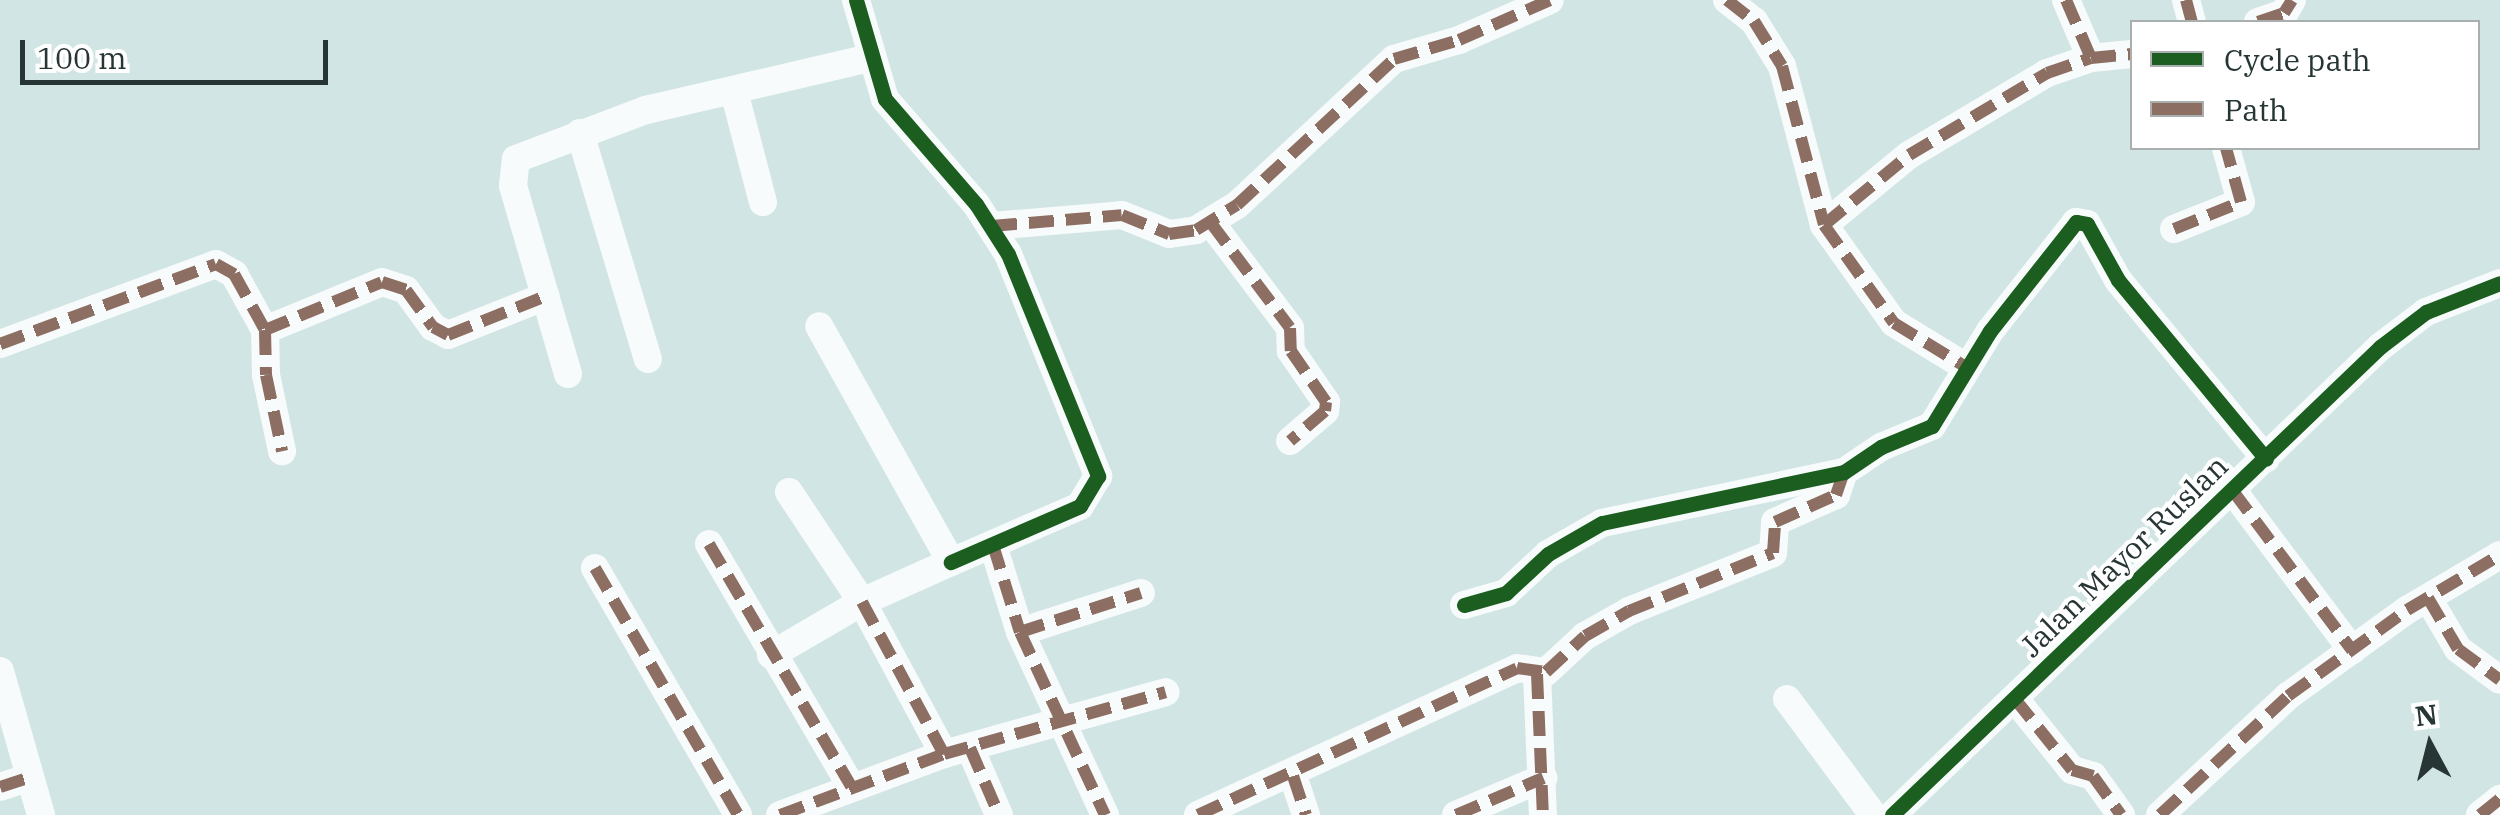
<!DOCTYPE html>
<style>
body{margin:0}
#map{position:relative;width:2500px;height:815px;overflow:hidden;background:#d1e6e4;font-family:"IBM Plex Serif",serif}
div>[style]{position:absolute}
.minor>*{height:28px;margin:-14px;padding:0 14px;transform-origin:14px;border-radius:14px;background:#f8fbfb}
.quiet>*{height:12px;margin-top:-6px;transform-origin:0;background:repeating-linear-gradient(90deg,#8d6e63 0 25px,transparent 0 37px)}
.cycleway>*{height:15px;margin:-7.5px;padding:0 7.5px;transform-origin:7.5px;border-radius:7.5px;background:#1b5e20}
span{translate:-50% -50%;white-space:nowrap;text-align:center;line-height:1.15;-webkit-text-stroke:8px #fff;paint-order:stroke}
.street-label{font-size:30px;color:#273535}
.legend{position:absolute;left:2130px;top:20px;width:350px;height:130px;box-sizing:border-box;background:#fff;border:2px solid #a9aeae;margin:0;padding:12px 18px;list-style:none;font-size:30px;color:#273535}
.legend li{display:flex;align-items:center;gap:20px;height:50px}
.legend b{width:50px;border:2px solid #a9aeae}
.north{position:absolute;left:2380px;top:695px;width:100px;height:100px;-webkit-text-stroke:8px #fff;paint-order:stroke;rotate:353deg;font-size:28px;font-weight:700;line-height:40px;text-align:center;color:#273535}
.north::after{content:'';display:block;margin:auto;width:35px;height:45px;background:#273535;clip-path:polygon(50% 0,100% 100%,50% 72%,0 100%)}
.scale{position:absolute;left:20px;top:40px;width:308px;height:45px;box-sizing:border-box;border:5px solid #273535;border-top:0;padding-left:12px;font-size:30px;line-height:35px;white-space:nowrap;color:#273535;-webkit-text-stroke:8px #fff;paint-order:stroke}
</style>
<div id="map">
<div class="minor">
<i style="left:856px;top:0;width:103px;rotate:73.7deg"></i>
<i style="left:885px;top:99px;width:139px;rotate:49.1deg"></i>
<i style="left:976px;top:204px;width:59px;rotate:57.4deg"></i>
<i style="left:1008px;top:254px;width:240px;rotate:67.9deg"></i>
<i style="left:1098px;top:476px;width:35px;rotate:121deg"></i>
<i style="left:1080px;top:506px;width:141px;rotate:156.5deg"></i>
<i style="left:1727px;top:0;width:34px;rotate:38deg"></i>
<i style="left:1754px;top:21px;width:53px;rotate:58.1deg"></i>
<i style="left:1782px;top:66px;width:164px;rotate:75.2deg"></i>
<i style="left:1824px;top:225px;width:110px;rotate:-39.5deg"></i>
<i style="left:1909px;top:155px;width:161px;rotate:-30.7deg"></i>
<i style="left:2047px;top:73px;width:46px;rotate:-18.8deg"></i>
<i style="left:2066px;top:0;width:63px;rotate:66.7deg"></i>
<i style="left:2091px;top:58px;width:41px;rotate:-5.6deg"></i>
<i style="left:2186px;top:0;width:23px;rotate:75deg"></i>
<i style="left:2258px;top:22px;width:28px;rotate:-19deg"></i>
<i style="left:2284px;top:13px;width:15px;rotate:-58deg"></i>
<i style="left:734px;top:91px;width:115px;rotate:75.4deg"></i>
<i style="left:580px;top:133px;width:236px;rotate:73.3deg"></i>
<i style="left:1211px;top:223px;width:131px;rotate:53deg"></i>
<i style="left:1290px;top:328px;width:23px;rotate:88deg"></i>
<i style="left:1291px;top:351px;width:62px;rotate:55.5deg"></i>
<i style="left:1326px;top:402px;width:9px;rotate:96deg"></i>
<i style="left:1325px;top:411px;width:46px;rotate:139.4deg"></i>
<i style="left:1824px;top:225px;width:120px;rotate:54.5deg"></i>
<i style="left:1894px;top:323px;width:84px;rotate:31.4deg"></i>
<i style="left:992px;top:226px;width:130px;rotate:-4.8deg"></i>
<i style="left:1122px;top:215px;width:51px;rotate:22deg"></i>
<i style="left:1169px;top:234px;width:27px;rotate:-8deg"></i>
<i style="left:1196px;top:230px;width:48px;rotate:-31.4deg"></i>
<i style="left:1237px;top:205px;width:214px;rotate:-42.9deg"></i>
<i style="left:1394px;top:59px;width:68px;rotate:-16.3deg"></i>
<i style="left:1459px;top:40px;width:99px;rotate:-23.7deg"></i>
<i style="left:2174px;top:229px;width:72px;rotate:-21.9deg"></i>
<i style="left:2241px;top:202px;width:56px;rotate:-105.5deg"></i>
<i style="left:265px;top:330px;width:45px;rotate:88.7deg"></i>
<i style="left:266px;top:375px;width:78px;rotate:78.1deg"></i>
<i style="left:0;top:344px;width:230px;rotate:-20.3deg"></i>
<i style="left:216px;top:264px;width:21px;rotate:29deg"></i>
<i style="left:234px;top:274px;width:64px;rotate:61deg"></i>
<i style="left:265px;top:330px;width:126px;rotate:-22.3deg"></i>
<i style="left:382px;top:282px;width:25px;rotate:18deg"></i>
<i style="left:406px;top:290px;width:46px;rotate:53.9deg"></i>
<i style="left:433px;top:327px;width:17px;rotate:28deg"></i>
<i style="left:448px;top:335px;width:105px;rotate:-21.7deg"></i>
<i style="left:568px;top:374px;width:196px;rotate:-106.3deg"></i>
<i style="left:513px;top:186px;width:27px;rotate:-84deg"></i>
<i style="left:516px;top:159px;width:139px;rotate:-20.7deg"></i>
<i style="left:646px;top:110px;width:229px;rotate:-13.1deg"></i>
<i style="left:2233px;top:491px;width:199px;rotate:53.2deg"></i>
<i style="left:789px;top:492px;width:132px;rotate:56.4deg"></i>
<i style="left:862px;top:602px;width:173px;rotate:61.7deg"></i>
<i style="left:709px;top:544px;width:281px;rotate:59.6deg"></i>
<i style="left:993px;top:545px;width:91px;rotate:72.8deg"></i>
<i style="left:1020px;top:632px;width:202px;rotate:65.1deg"></i>
<i style="left:595px;top:568px;width:285px;rotate:59.9deg"></i>
<i style="left:2428px;top:598px;width:59px;rotate:59.5deg"></i>
<i style="left:2458px;top:649px;width:52px;rotate:36.4deg"></i>
<i style="left:1464px;top:605px;width:44px;rotate:-15.9deg"></i>
<i style="left:1506px;top:593px;width:57px;rotate:-42.9deg"></i>
<i style="left:1548px;top:554px;width:62px;rotate:-29.9deg"></i>
<i style="left:1602px;top:523px;width:247px;rotate:-11.9deg"></i>
<i style="left:1844px;top:472px;width:45px;rotate:-34deg"></i>
<i style="left:1881px;top:447px;width:55px;rotate:-22.4deg"></i>
<i style="left:1932px;top:426px;width:111px;rotate:-58.6deg"></i>
<i style="left:1990px;top:331px;width:139px;rotate:-51.7deg"></i>
<i style="left:2076px;top:222px;width:11px;rotate:10deg"></i>
<i style="left:2087px;top:224px;width:64px;rotate:61deg"></i>
<i style="left:2118px;top:280px;width:232px;rotate:50.4deg"></i>
<i style="left:1020px;top:632px;width:127px;rotate:-17.9deg"></i>
<i style="left:771px;top:655px;width:105px;rotate:-30.2deg"></i>
<i style="left:862px;top:602px;width:98px;rotate:-24.2deg"></i>
<i style="left:951px;top:562px;width:270px;rotate:-119.2deg"></i>
<i style="left:0;top:671px;width:150px;rotate:74.1deg"></i>
<i style="left:1537px;top:674px;width:141px;rotate:87.6deg"></i>
<i style="left:1787px;top:699px;width:144px;rotate:53.4deg"></i>
<i style="left:2015px;top:699px;width:91px;rotate:51.2deg"></i>
<i style="left:2072px;top:770px;width:22px;rotate:16deg"></i>
<i style="left:2093px;top:776px;width:48px;rotate:54.3deg"></i>
<i style="left:970px;top:748px;width:73px;rotate:66.6deg"></i>
<i style="left:1293px;top:776px;width:41px;rotate:71.6deg"></i>
<i style="left:0;top:787px;width:29px;rotate:-18deg"></i>
<i style="left:780px;top:815px;width:175px;rotate:-20.4deg"></i>
<i style="left:944px;top:754px;width:230px;rotate:-15.6deg"></i>
<i style="left:1198px;top:815px;width:351px;rotate:-24.7deg"></i>
<i style="left:1517px;top:668px;width:29px;rotate:8deg"></i>
<i style="left:1546px;top:672px;width:53px;rotate:-42.7deg"></i>
<i style="left:1585px;top:636px;width:51px;rotate:-29.6deg"></i>
<i style="left:1629px;top:611px;width:155px;rotate:-21.9deg"></i>
<i style="left:1773px;top:553px;width:31px;rotate:-86deg"></i>
<i style="left:1775px;top:522px;width:67px;rotate:-23.9deg"></i>
<i style="left:1836px;top:495px;width:24px;rotate:-71deg"></i>
<i style="left:1456px;top:815px;width:95px;rotate:-23deg"></i>
<i style="left:1892px;top:815px;width:676px;rotate:-43.8deg"></i>
<i style="left:2380px;top:347px;width:58px;rotate:-37.3deg"></i>
<i style="left:2426px;top:312px;width:79px;rotate:-21.4deg"></i>
<i style="left:2160px;top:815px;width:175px;rotate:-42.9deg"></i>
<i style="left:2288px;top:696px;width:147px;rotate:-35.9deg"></i>
<i style="left:2407px;top:610px;width:108px;rotate:-30.6deg"></i>
<i style="left:2480px;top:815px;width:26px;rotate:-39deg"></i>
</div>
<div class="quiet">
<i style="left:1727px;top:0;width:34px;rotate:38deg"></i>
<i style="left:1754px;top:21px;width:53px;rotate:58.1deg"></i>
<i style="left:1782px;top:66px;width:164px;rotate:75.2deg"></i>
<i style="left:1824px;top:225px;width:110px;rotate:-39.5deg"></i>
<i style="left:1909px;top:155px;width:161px;rotate:-30.7deg"></i>
<i style="left:2047px;top:73px;width:46px;rotate:-18.8deg"></i>
<i style="left:2066px;top:0;width:63px;rotate:66.7deg"></i>
<i style="left:2091px;top:58px;width:41px;rotate:-5.6deg"></i>
<i style="left:2186px;top:0;width:23px;rotate:75deg"></i>
<i style="left:2258px;top:22px;width:28px;rotate:-19deg"></i>
<i style="left:2284px;top:13px;width:15px;rotate:-58deg"></i>
<i style="left:1211px;top:223px;width:131px;rotate:53deg"></i>
<i style="left:1290px;top:328px;width:23px;rotate:88deg"></i>
<i style="left:1291px;top:351px;width:62px;rotate:55.5deg"></i>
<i style="left:1326px;top:402px;width:9px;rotate:96deg"></i>
<i style="left:1325px;top:411px;width:46px;rotate:139.4deg"></i>
<i style="left:1824px;top:225px;width:120px;rotate:54.5deg"></i>
<i style="left:1894px;top:323px;width:84px;rotate:31.4deg"></i>
<i style="left:992px;top:226px;width:130px;rotate:-4.8deg"></i>
<i style="left:1122px;top:215px;width:51px;rotate:22deg"></i>
<i style="left:1169px;top:234px;width:27px;rotate:-8deg"></i>
<i style="left:1196px;top:230px;width:48px;rotate:-31.4deg"></i>
<i style="left:1237px;top:205px;width:214px;rotate:-42.9deg"></i>
<i style="left:1394px;top:59px;width:68px;rotate:-16.3deg"></i>
<i style="left:1459px;top:40px;width:99px;rotate:-23.7deg"></i>
<i style="left:2174px;top:229px;width:72px;rotate:-21.9deg"></i>
<i style="left:2241px;top:202px;width:56px;rotate:-105.5deg"></i>
<i style="left:265px;top:330px;width:45px;rotate:88.7deg"></i>
<i style="left:266px;top:375px;width:78px;rotate:78.1deg"></i>
<i style="left:0;top:344px;width:230px;rotate:-20.3deg"></i>
<i style="left:216px;top:264px;width:21px;rotate:29deg"></i>
<i style="left:234px;top:274px;width:64px;rotate:61deg"></i>
<i style="left:265px;top:330px;width:126px;rotate:-22.3deg"></i>
<i style="left:382px;top:282px;width:25px;rotate:18deg"></i>
<i style="left:406px;top:290px;width:46px;rotate:53.9deg"></i>
<i style="left:433px;top:327px;width:17px;rotate:28deg"></i>
<i style="left:448px;top:335px;width:105px;rotate:-21.7deg"></i>
<i style="left:2233px;top:491px;width:199px;rotate:53.2deg"></i>
<i style="left:709px;top:544px;width:281px;rotate:59.6deg"></i>
<i style="left:993px;top:545px;width:91px;rotate:72.8deg"></i>
<i style="left:1020px;top:632px;width:202px;rotate:65.1deg"></i>
<i style="left:595px;top:568px;width:285px;rotate:59.9deg"></i>
<i style="left:2428px;top:598px;width:59px;rotate:59.5deg"></i>
<i style="left:2458px;top:649px;width:52px;rotate:36.4deg"></i>
<i style="left:862px;top:602px;width:173px;rotate:61.7deg"></i>
<i style="left:1020px;top:632px;width:127px;rotate:-17.9deg"></i>
<i style="left:1537px;top:674px;width:141px;rotate:87.6deg"></i>
<i style="left:2015px;top:699px;width:91px;rotate:51.2deg"></i>
<i style="left:2072px;top:770px;width:22px;rotate:16deg"></i>
<i style="left:2093px;top:776px;width:48px;rotate:54.3deg"></i>
<i style="left:970px;top:748px;width:73px;rotate:66.6deg"></i>
<i style="left:1293px;top:776px;width:41px;rotate:71.6deg"></i>
<i style="left:0;top:787px;width:29px;rotate:-18deg"></i>
<i style="left:780px;top:815px;width:175px;rotate:-20.4deg"></i>
<i style="left:944px;top:754px;width:230px;rotate:-15.6deg"></i>
<i style="left:1198px;top:815px;width:351px;rotate:-24.7deg"></i>
<i style="left:1517px;top:668px;width:29px;rotate:8deg"></i>
<i style="left:1546px;top:672px;width:53px;rotate:-42.7deg"></i>
<i style="left:1585px;top:636px;width:51px;rotate:-29.6deg"></i>
<i style="left:1629px;top:611px;width:155px;rotate:-21.9deg"></i>
<i style="left:1773px;top:553px;width:31px;rotate:-86deg"></i>
<i style="left:1775px;top:522px;width:67px;rotate:-23.9deg"></i>
<i style="left:1836px;top:495px;width:24px;rotate:-71deg"></i>
<i style="left:1456px;top:815px;width:95px;rotate:-23deg"></i>
<i style="left:2160px;top:815px;width:175px;rotate:-42.9deg"></i>
<i style="left:2288px;top:696px;width:147px;rotate:-35.9deg"></i>
<i style="left:2407px;top:610px;width:108px;rotate:-30.6deg"></i>
<i style="left:2480px;top:815px;width:26px;rotate:-39deg"></i>
</div>
<div class="cycleway">
<i style="left:856px;top:0;width:103px;rotate:73.7deg"></i>
<i style="left:885px;top:99px;width:139px;rotate:49.1deg"></i>
<i style="left:976px;top:204px;width:59px;rotate:57.4deg"></i>
<i style="left:1008px;top:254px;width:240px;rotate:67.9deg"></i>
<i style="left:1098px;top:476px;width:35px;rotate:121deg"></i>
<i style="left:1080px;top:506px;width:141px;rotate:156.5deg"></i>
<i style="left:1464px;top:605px;width:44px;rotate:-15.9deg"></i>
<i style="left:1506px;top:593px;width:57px;rotate:-42.9deg"></i>
<i style="left:1548px;top:554px;width:62px;rotate:-29.9deg"></i>
<i style="left:1602px;top:523px;width:247px;rotate:-11.9deg"></i>
<i style="left:1844px;top:472px;width:45px;rotate:-34deg"></i>
<i style="left:1881px;top:447px;width:55px;rotate:-22.4deg"></i>
<i style="left:1932px;top:426px;width:111px;rotate:-58.6deg"></i>
<i style="left:1990px;top:331px;width:139px;rotate:-51.7deg"></i>
<i style="left:2076px;top:222px;width:11px;rotate:10deg"></i>
<i style="left:2087px;top:224px;width:64px;rotate:61deg"></i>
<i style="left:2118px;top:280px;width:232px;rotate:50.4deg"></i>
<i style="left:1892px;top:815px;width:676px;rotate:-43.8deg"></i>
<i style="left:2380px;top:347px;width:58px;rotate:-37.3deg"></i>
<i style="left:2426px;top:312px;width:79px;rotate:-21.4deg"></i>
</div>
<div class="street-label">
<span style="left:2124px;top:556px;rotate:-44deg">Jalan Mayor Ruslan</span>
</div>
<ul class="legend">
<li><b style="height:12px;background:#1b5e20"></b>Cycle path</li>
<li><b style="height:12px;background:#8d6e63"></b>Path</li>
</ul>
<div class="north">N</div>
<div class="scale">100 m</div>
</div>
